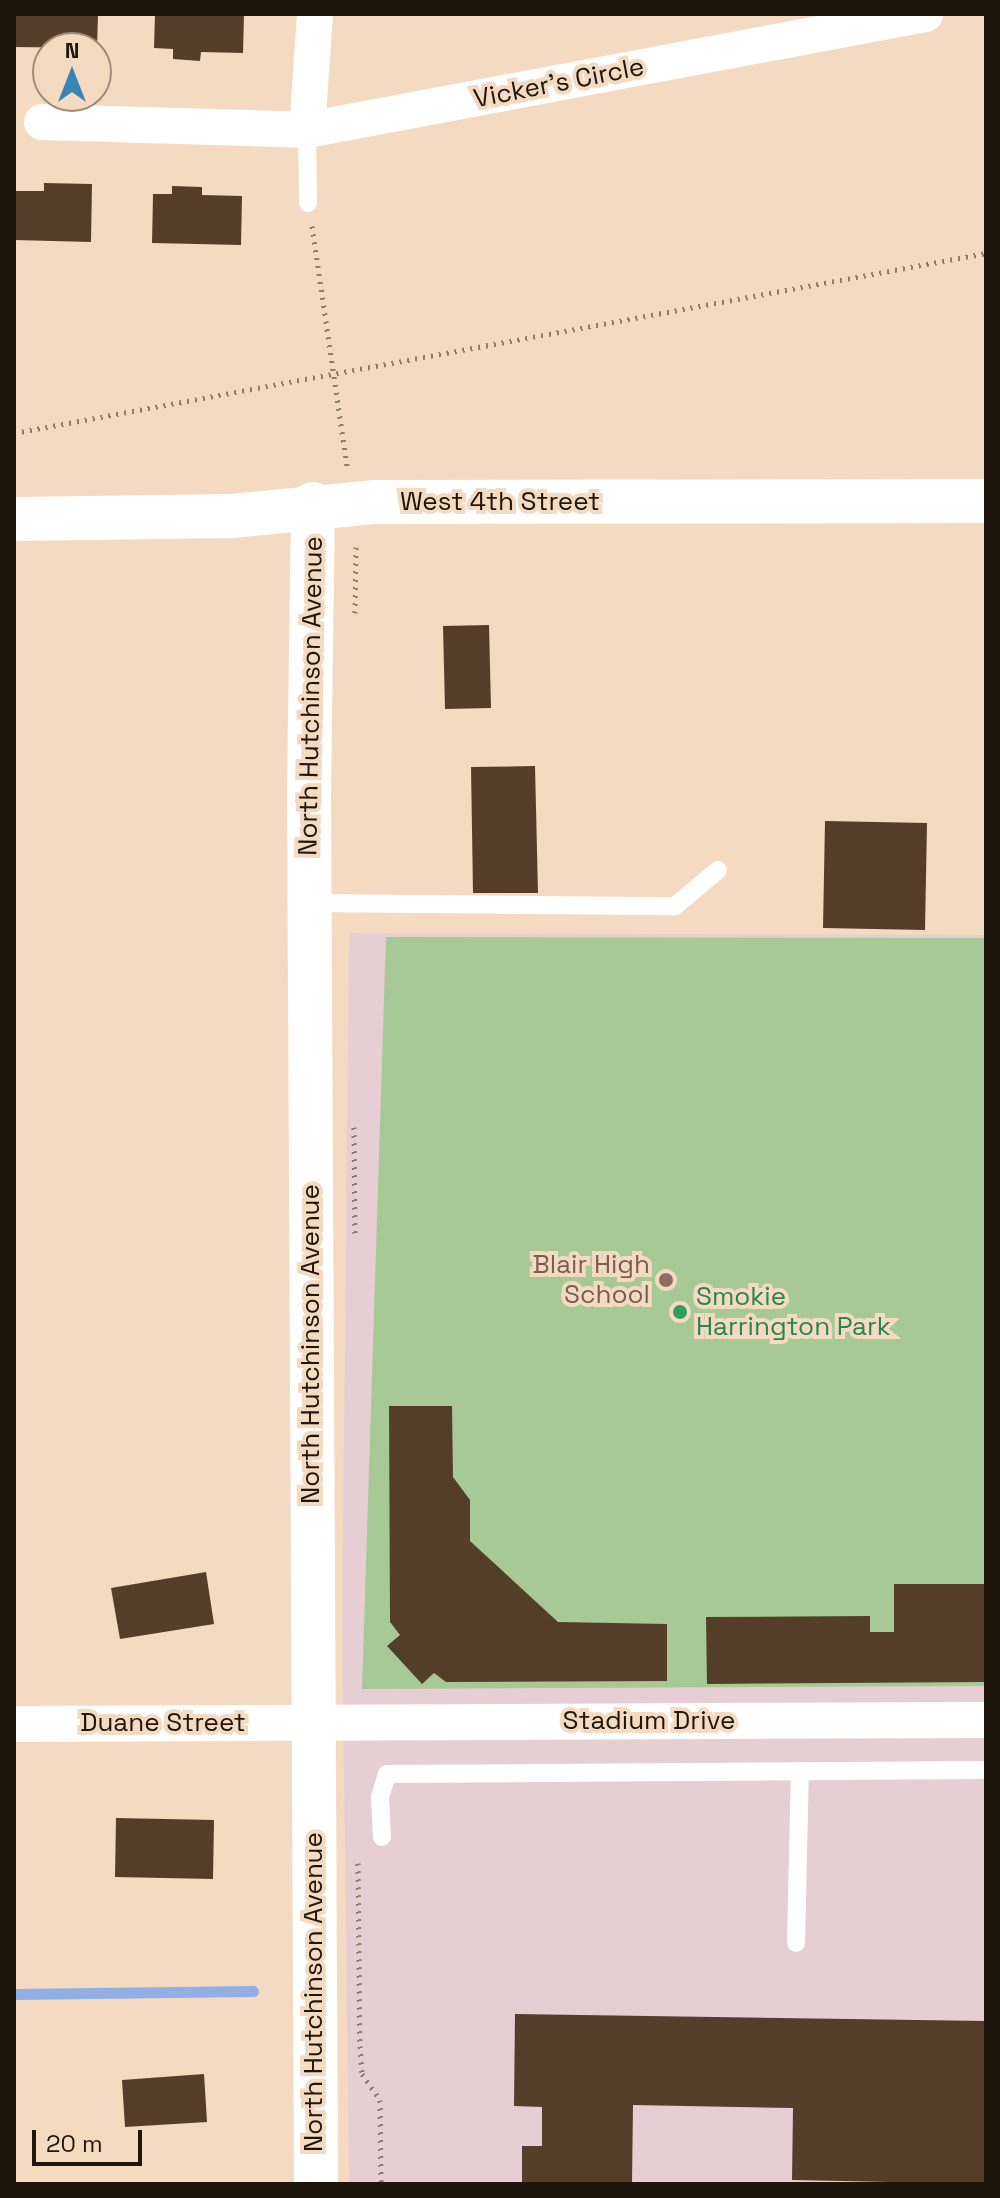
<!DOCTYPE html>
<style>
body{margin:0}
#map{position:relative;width:1000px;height:2198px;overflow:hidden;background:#f5dac2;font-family:"Space Grotesk",sans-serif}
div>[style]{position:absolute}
.education>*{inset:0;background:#e7ced4}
.green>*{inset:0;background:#a6c996}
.stream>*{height:11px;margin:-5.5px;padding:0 5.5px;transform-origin:5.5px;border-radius:5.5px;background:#91aee5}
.building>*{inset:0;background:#543e2a}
.path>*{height:5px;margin-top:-2.5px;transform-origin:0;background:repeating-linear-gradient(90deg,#8f7c6c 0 2px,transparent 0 8px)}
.service>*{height:18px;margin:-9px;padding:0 9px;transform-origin:9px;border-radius:9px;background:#fff}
.minor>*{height:36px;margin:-18px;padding:0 18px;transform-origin:18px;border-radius:18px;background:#fff}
.secondary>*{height:44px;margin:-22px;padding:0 22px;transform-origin:22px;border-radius:22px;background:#fff}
.dots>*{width:22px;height:22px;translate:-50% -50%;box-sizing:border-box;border:4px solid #f5dac2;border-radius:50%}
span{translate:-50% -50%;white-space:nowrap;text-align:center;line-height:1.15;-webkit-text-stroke:8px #f5dac2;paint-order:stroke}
.street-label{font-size:26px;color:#1e150c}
.education-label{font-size:26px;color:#785e54}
.right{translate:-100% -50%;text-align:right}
.leisure-label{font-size:26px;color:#27864d}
.left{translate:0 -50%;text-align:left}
.frame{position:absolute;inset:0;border:16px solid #1e150c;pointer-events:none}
.north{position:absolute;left:32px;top:32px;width:80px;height:80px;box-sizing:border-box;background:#f5dac2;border:2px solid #9f8b79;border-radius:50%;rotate:0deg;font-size:22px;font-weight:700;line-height:32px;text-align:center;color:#1e150c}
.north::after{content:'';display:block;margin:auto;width:28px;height:36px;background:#3785b7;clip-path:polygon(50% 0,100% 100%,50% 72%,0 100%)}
.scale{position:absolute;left:32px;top:2130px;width:110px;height:36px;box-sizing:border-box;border:4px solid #1e150c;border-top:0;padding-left:10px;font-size:24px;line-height:28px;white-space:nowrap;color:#1e150c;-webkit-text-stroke:6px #f5dac2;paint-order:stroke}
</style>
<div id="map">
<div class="education">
<i style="clip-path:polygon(349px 933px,986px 935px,986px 2184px,349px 2184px,342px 1624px)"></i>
</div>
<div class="green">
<i style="clip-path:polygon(386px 937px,986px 938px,986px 1686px,362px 1689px)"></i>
</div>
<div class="stream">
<i style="left:14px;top:1994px;width:239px;rotate:-0.7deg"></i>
</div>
<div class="building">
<i style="clip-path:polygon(14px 14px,98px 14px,97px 48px,14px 47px)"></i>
<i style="clip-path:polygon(155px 14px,244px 14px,243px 53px,201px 52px,200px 61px,173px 59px,173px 49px,154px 48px)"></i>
<i style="clip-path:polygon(44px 183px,92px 184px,91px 242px,14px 240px,14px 191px,44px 191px)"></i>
<i style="clip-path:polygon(172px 186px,202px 187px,202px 195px,242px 196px,241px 245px,152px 243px,153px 194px,172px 194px)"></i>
<i style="clip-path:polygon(489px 625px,491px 708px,445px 709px,443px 626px)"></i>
<i style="clip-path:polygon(535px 766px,538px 893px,473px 893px,471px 767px)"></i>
<i style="clip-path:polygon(825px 821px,927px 823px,925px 930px,823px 928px)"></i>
<i style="clip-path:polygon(389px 1406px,452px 1406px,453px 1477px,470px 1500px,470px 1541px,558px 1622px,667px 1624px,667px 1681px,446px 1682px,434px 1673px,422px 1684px,387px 1646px,400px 1635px,390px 1622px)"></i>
<i style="clip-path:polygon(206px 1572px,214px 1624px,120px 1639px,111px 1588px)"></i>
<i style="clip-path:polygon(894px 1584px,986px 1584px,986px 1682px,707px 1684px,706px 1617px,870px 1616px,870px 1632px,894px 1632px)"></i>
<i style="clip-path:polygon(116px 1818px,214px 1820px,213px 1879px,115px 1877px)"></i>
<i style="clip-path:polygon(515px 2014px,986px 2021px,986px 2184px,792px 2180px,793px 2108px,633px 2105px,632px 2184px,522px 2184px,522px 2146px,542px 2146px,542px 2107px,514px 2106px)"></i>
<i style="clip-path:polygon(204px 2074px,207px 2122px,125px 2127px,122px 2080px)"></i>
</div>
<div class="path">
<i style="left:312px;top:226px;width:243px;rotate:81.7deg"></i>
<i style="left:14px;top:433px;width:989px;rotate:-10.49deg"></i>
<i style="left:355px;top:613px;width:66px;rotate:-89.1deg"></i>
<i style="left:354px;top:1127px;width:110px;rotate:89.5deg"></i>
<i style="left:358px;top:1863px;width:183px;rotate:89.4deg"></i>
<i style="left:360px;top:2046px;width:28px;rotate:86deg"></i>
<i style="left:362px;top:2074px;width:32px;rotate:55deg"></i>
<i style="left:380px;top:2100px;width:84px;rotate:89.3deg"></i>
</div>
<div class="service">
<i style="left:307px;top:130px;width:73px;rotate:89.2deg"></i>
<i style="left:310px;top:903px;width:365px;rotate:0.5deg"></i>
<i style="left:675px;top:906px;width:56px;rotate:-39.9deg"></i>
<i style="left:382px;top:1837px;width:40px;rotate:-92.9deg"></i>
<i style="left:380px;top:1797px;width:24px;rotate:-73deg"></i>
<i style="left:387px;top:1774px;width:599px;rotate:-0.38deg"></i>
<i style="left:796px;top:1943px;width:172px;rotate:-88.7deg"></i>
</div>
<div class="minor">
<i style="left:315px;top:14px;width:116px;rotate:93.9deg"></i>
<i style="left:307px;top:130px;width:629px;rotate:-10.63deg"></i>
<i style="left:42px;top:122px;width:265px;rotate:1.7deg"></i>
<i style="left:14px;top:1724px;width:972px;rotate:-0.24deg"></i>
</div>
<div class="secondary">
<i style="left:313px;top:504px;width:290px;rotate:90.8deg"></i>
<i style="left:309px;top:794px;width:1390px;rotate:89.71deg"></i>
<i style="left:14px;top:519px;width:218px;rotate:-0.8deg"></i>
<i style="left:232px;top:516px;width:144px;rotate:-5.6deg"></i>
<i style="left:375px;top:502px;width:611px;rotate:-0.09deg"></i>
</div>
<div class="dots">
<i style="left:666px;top:1280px;background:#8d6e63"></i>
<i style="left:680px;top:1312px;background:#2e9e5b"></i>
</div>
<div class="street-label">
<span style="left:559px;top:83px;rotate:-11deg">Vicker's Circle</span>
<span style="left:500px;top:502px">West 4th Street</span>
<span style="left:311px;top:696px;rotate:-89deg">North Hutchinson Avenue</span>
<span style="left:311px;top:1344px;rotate:-90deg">North Hutchinson Avenue</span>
<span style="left:649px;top:1721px">Stadium Drive</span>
<span style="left:163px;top:1723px">Duane Street</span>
<span style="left:314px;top:1992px;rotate:-90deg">North Hutchinson Avenue</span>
</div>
<div class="education-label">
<span class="right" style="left:650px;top:1280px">Blair High<br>School</span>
</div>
<div class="leisure-label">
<span class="left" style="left:696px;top:1312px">Smokie<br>Harrington Park</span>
</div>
<div class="frame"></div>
<div class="north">N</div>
<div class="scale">20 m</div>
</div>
